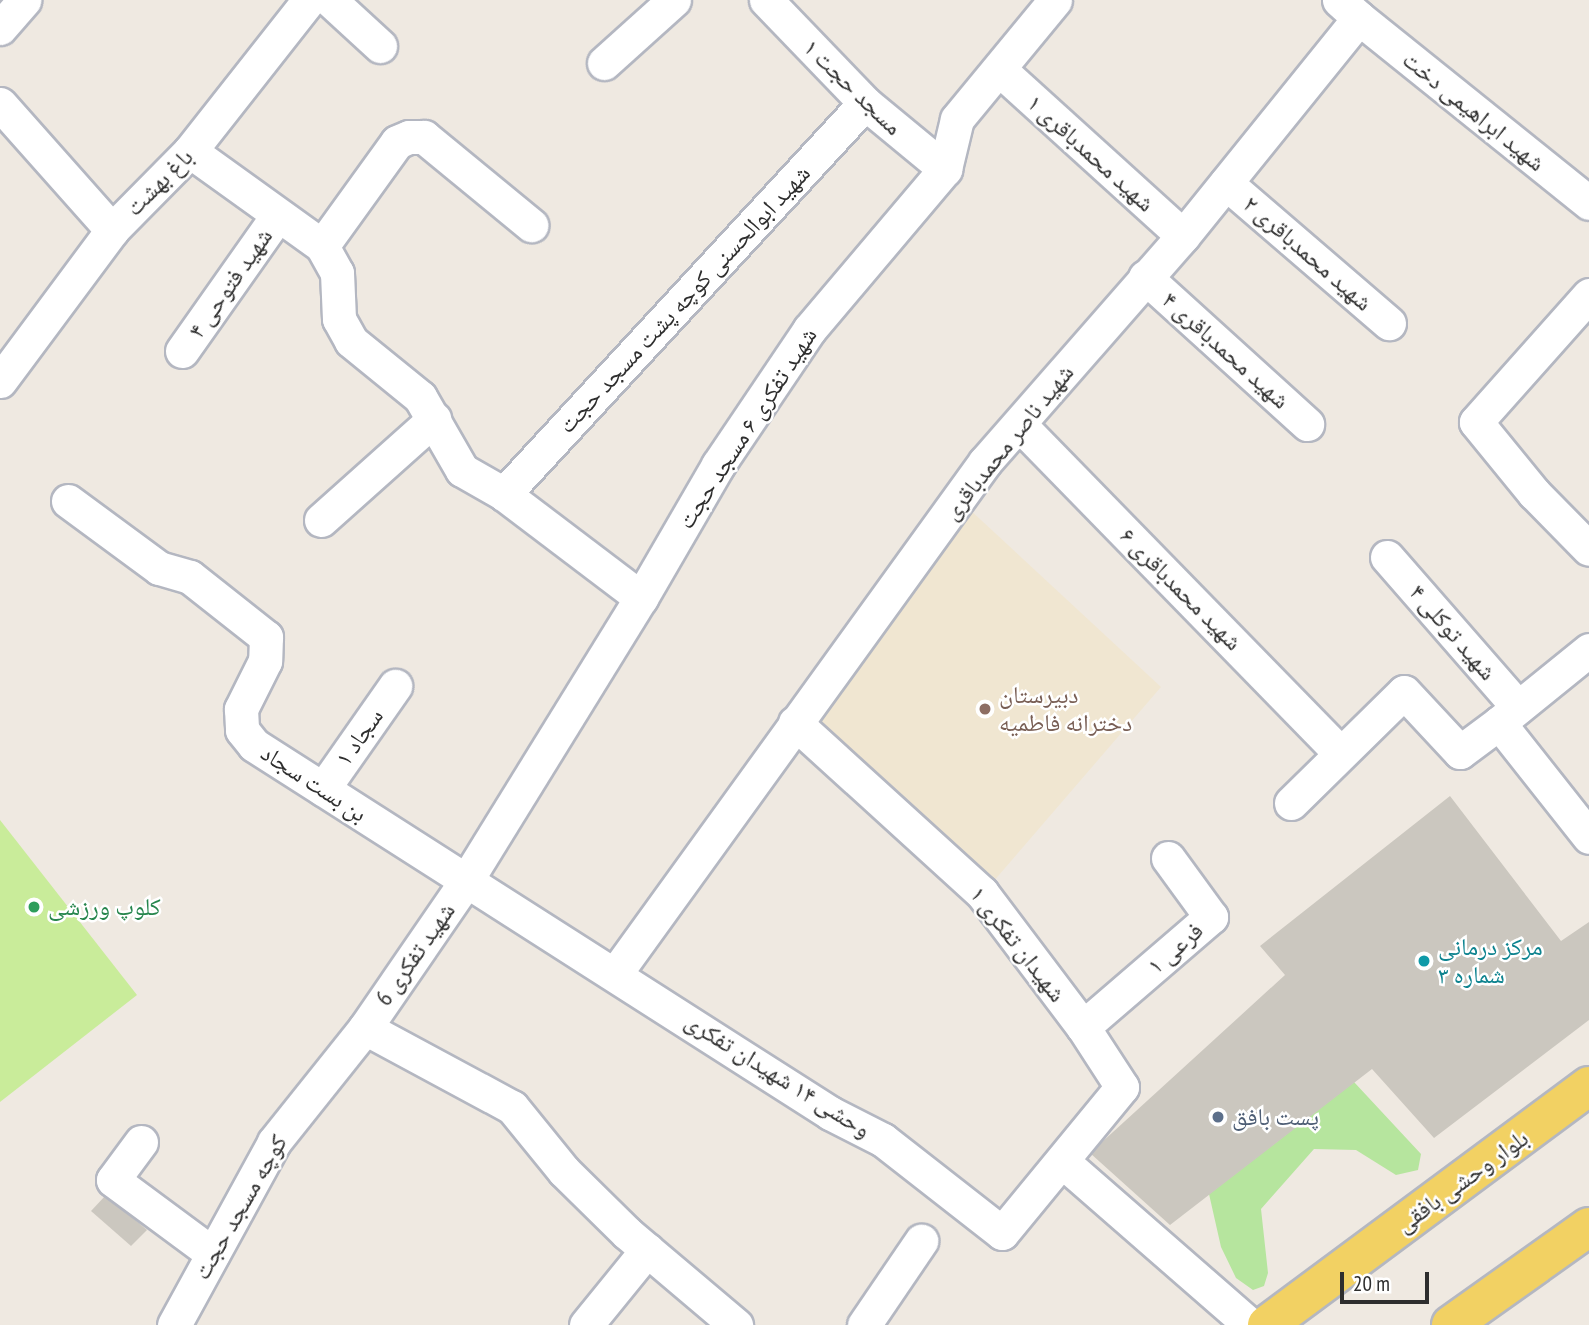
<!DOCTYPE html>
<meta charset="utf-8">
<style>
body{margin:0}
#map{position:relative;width:1589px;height:1325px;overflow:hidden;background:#efe9e1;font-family:"PT Sans Narrow","Noto Naskh Arabic",sans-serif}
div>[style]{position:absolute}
.education>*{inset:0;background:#f0e6d1}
.green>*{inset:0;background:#b6e59e}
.pitch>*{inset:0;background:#c9ec9a}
.building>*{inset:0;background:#cbc7bf}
.roads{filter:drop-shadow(2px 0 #b4b7c1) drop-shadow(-2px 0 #b4b7c1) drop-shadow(0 2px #b4b7c1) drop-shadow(0 -2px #b4b7c1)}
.minor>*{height:33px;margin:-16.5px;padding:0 16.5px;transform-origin:16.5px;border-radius:16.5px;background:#fff}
.major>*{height:38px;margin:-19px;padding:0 19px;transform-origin:19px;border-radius:19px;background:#f2d163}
.dots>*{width:19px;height:19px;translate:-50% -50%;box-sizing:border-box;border:4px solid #fff;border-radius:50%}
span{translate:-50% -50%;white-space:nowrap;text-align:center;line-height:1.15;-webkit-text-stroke:5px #fff;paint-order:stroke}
.street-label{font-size:24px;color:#2e2e2e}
.education-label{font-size:24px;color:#785e54}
.left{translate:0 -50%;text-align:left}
.leisure-label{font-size:24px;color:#27864d}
.culture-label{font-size:24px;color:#0d838f}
.service-label{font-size:24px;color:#4e5e75}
.scale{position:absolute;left:1340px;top:1272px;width:89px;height:32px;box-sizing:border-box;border:4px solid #2e2e2e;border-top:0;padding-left:9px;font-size:21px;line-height:24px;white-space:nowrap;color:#2e2e2e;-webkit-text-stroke:5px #fff;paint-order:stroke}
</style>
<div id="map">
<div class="education">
<i style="clip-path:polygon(968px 508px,1161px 687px,986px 890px,812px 732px)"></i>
</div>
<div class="green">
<i style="clip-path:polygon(1354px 1082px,1421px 1154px,1418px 1170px,1396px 1175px,1356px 1150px,1314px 1149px,1261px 1209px,1268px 1273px,1264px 1286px,1253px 1290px,1236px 1278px,1221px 1247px,1209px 1194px)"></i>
</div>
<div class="pitch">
<i style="clip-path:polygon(0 820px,137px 995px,0 1102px)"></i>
</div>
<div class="building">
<i style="clip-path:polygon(1450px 796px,1561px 941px,1589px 922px,1589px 1020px,1434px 1138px,1372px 1069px,1170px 1225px,1090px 1153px,1285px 975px,1260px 946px)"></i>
<i style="clip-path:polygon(106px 1195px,147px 1230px,131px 1246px,91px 1211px)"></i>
</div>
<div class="roads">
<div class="minor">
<i style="left:330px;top:0;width:68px;rotate:42.6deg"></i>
<i style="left:766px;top:0;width:143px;rotate:46.1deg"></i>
<i style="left:865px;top:103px;width:104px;rotate:39.5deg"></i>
<i style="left:1359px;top:18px;width:295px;rotate:38.8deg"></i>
<i style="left:0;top:28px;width:37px;rotate:-49deg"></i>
<i style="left:604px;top:63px;width:94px;rotate:-42deg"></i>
<i style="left:999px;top:69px;width:248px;rotate:42.2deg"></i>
<i style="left:0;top:104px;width:169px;rotate:48.4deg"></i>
<i style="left:112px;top:230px;width:111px;rotate:-45.4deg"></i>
<i style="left:190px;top:151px;width:192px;rotate:-51.8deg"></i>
<i style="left:190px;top:151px;width:163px;rotate:35.7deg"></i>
<i style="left:322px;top:246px;width:31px;rotate:61deg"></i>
<i style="left:337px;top:273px;width:46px;rotate:87.5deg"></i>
<i style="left:339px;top:319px;width:25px;rotate:61deg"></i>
<i style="left:351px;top:341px;width:89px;rotate:39.1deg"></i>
<i style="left:420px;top:397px;width:84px;rotate:60.1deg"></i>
<i style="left:462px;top:470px;width:48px;rotate:29.7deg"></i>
<i style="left:504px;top:494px;width:172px;rotate:37.2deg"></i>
<i style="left:1226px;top:183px;width:215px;rotate:40.7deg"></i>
<i style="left:322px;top:246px;width:128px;rotate:-54.2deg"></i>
<i style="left:397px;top:142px;width:13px;rotate:-23deg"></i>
<i style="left:409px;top:137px;width:15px"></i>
<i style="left:424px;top:137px;width:139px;rotate:39.4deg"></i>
<i style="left:1145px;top:277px;width:219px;rotate:42.2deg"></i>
<i style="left:1589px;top:295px;width:170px;rotate:131.7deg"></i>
<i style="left:1476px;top:422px;width:92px;rotate:50.8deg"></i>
<i style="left:1534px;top:493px;width:78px;rotate:45.5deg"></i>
<i style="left:182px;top:351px;width:166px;rotate:-54.8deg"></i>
<i style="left:0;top:381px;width:188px;rotate:-53.4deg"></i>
<i style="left:1021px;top:426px;width:457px;rotate:45.7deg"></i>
<i style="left:504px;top:494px;width:532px;rotate:-47.28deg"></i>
<i style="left:68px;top:501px;width:113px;rotate:36.4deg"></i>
<i style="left:159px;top:568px;width:32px;rotate:16deg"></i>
<i style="left:190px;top:577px;width:97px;rotate:38.3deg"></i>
<i style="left:266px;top:637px;width:24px;rotate:92deg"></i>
<i style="left:265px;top:661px;width:54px;rotate:116.6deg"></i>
<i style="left:241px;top:709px;width:21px;rotate:87deg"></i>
<i style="left:242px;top:730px;width:19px;rotate:51deg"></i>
<i style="left:254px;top:745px;width:684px;rotate:32.57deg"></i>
<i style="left:830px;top:1113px;width:59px;rotate:27deg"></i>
<i style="left:883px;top:1140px;width:151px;rotate:38deg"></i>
<i style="left:1002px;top:1233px;width:189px;rotate:-50.6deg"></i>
<i style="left:1122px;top:1087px;width:72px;rotate:-123deg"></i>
<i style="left:1083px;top:1027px;width:168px;rotate:-127deg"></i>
<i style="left:982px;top:893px;width:253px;rotate:-137.7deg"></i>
<i style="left:321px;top:520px;width:152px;rotate:-41.8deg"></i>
<i style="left:1387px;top:557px;width:199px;rotate:48.9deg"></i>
<i style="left:1589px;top:650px;width:116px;rotate:141deg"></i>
<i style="left:1499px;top:723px;width:145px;rotate:51.7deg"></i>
<i style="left:323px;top:789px;width:126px;rotate:-55deg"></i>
<i style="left:1291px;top:803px;width:158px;rotate:-44.5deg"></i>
<i style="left:1404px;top:692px;width:82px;rotate:47deg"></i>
<i style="left:1460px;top:752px;width:49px;rotate:-36.6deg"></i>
<i style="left:615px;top:974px;width:632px;rotate:-54.15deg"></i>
<i style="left:985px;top:462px;width:300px;rotate:-48.8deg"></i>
<i style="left:1183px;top:236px;width:280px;rotate:-51.1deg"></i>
<i style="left:1359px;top:18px;width:27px;rotate:-138deg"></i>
<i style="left:1083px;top:1027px;width:169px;rotate:-40.7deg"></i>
<i style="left:1211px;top:917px;width:73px;rotate:-126.1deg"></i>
<i style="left:365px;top:1028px;width:167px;rotate:28.3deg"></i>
<i style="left:512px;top:1107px;width:82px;rotate:50.9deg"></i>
<i style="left:564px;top:1171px;width:88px;rotate:44.5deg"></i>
<i style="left:627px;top:1233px;width:143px;rotate:40.2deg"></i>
<i style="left:141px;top:1142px;width:47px;rotate:126.4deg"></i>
<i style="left:113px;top:1180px;width:124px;rotate:36.5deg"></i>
<i style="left:1062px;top:1161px;width:249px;rotate:41.1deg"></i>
<i style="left:174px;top:1325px;width:209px;rotate:-61.3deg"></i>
<i style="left:274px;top:1142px;width:146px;rotate:-51.4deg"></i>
<i style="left:365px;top:1028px;width:178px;rotate:-55.5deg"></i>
<i style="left:466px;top:881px;width:333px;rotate:-58.3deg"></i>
<i style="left:641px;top:598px;width:154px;rotate:-59.9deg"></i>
<i style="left:718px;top:465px;width:163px;rotate:-56deg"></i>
<i style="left:809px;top:330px;width:211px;rotate:-49.8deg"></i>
<i style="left:945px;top:169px;width:51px;rotate:-76.5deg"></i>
<i style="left:957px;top:119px;width:154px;rotate:-50.5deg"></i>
<i style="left:586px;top:1325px;width:97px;rotate:-50.9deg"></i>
<i style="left:864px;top:1325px;width:102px;rotate:-55.8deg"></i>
</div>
<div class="major">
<i style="left:1267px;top:1325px;width:401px;rotate:-36.6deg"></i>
<i style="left:1451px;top:1325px;width:169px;rotate:-35.4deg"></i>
</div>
</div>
<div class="dots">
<i style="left:985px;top:709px;background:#8d6e63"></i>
<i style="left:34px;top:907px;background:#2e9e5b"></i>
<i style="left:1424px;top:961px;background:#0f9aa8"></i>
<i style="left:1218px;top:1117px;background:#5c6f8a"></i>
</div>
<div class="street-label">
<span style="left:853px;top:87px;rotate:44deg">مسجد حجت ۱</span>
<span style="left:1474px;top:111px;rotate:39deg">شهید ابراهیمی دخت</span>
<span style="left:1091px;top:153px;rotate:42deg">شهید محمدباقری ۱</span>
<span style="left:159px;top:182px;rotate:-45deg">باغ بهشت</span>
<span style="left:1308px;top:253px;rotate:41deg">شهید محمدباقری ۲</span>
<span style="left:230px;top:283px;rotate:-55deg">شهید فتوحی ۴</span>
<span style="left:684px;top:299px;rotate:-47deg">شهید ابوالحسنی کوچه پشت مسجد حجت</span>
<span style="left:1226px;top:350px;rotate:42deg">شهید محمدباقری ۴</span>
<span style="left:747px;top:428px;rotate:-57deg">شهید تفکری ۶ مسجد حجت</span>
<span style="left:1008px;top:442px;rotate:-51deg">شهید ناصر محمدباقری</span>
<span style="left:1181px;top:589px;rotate:45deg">شهید محمدباقری ۶</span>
<span style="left:1453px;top:632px;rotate:49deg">شهید توکلی ۴</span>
<span style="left:359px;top:737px;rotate:-55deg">سجاد ۱</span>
<span style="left:314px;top:783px;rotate:33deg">بن بست سجاد</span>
<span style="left:1018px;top:944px;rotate:52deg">شهیدان تفکری ۱</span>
<span style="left:1175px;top:948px;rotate:-41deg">فرعی ۱</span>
<span style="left:415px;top:954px;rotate:-55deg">شهید تفکری 6</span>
<span style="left:778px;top:1075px;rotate:32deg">وحشی ۱۴ شهیدان تفکری</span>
<span style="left:1462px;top:1181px;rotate:-36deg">بلوار وحشی بافقی</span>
<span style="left:240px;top:1207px;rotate:-60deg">کوچه مسجد حجت</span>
</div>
<div class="education-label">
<span class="left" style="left:999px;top:709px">دبیرستان<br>دخترانه فاطمیه</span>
</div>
<div class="leisure-label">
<span class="left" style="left:48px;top:907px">کلوپ ورزشی</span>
</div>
<div class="culture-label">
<span class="left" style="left:1438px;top:961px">مرکز درمانی<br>شماره ۳</span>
</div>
<div class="service-label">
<span class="left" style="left:1232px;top:1117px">پست بافق</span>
</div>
<div class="scale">20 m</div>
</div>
